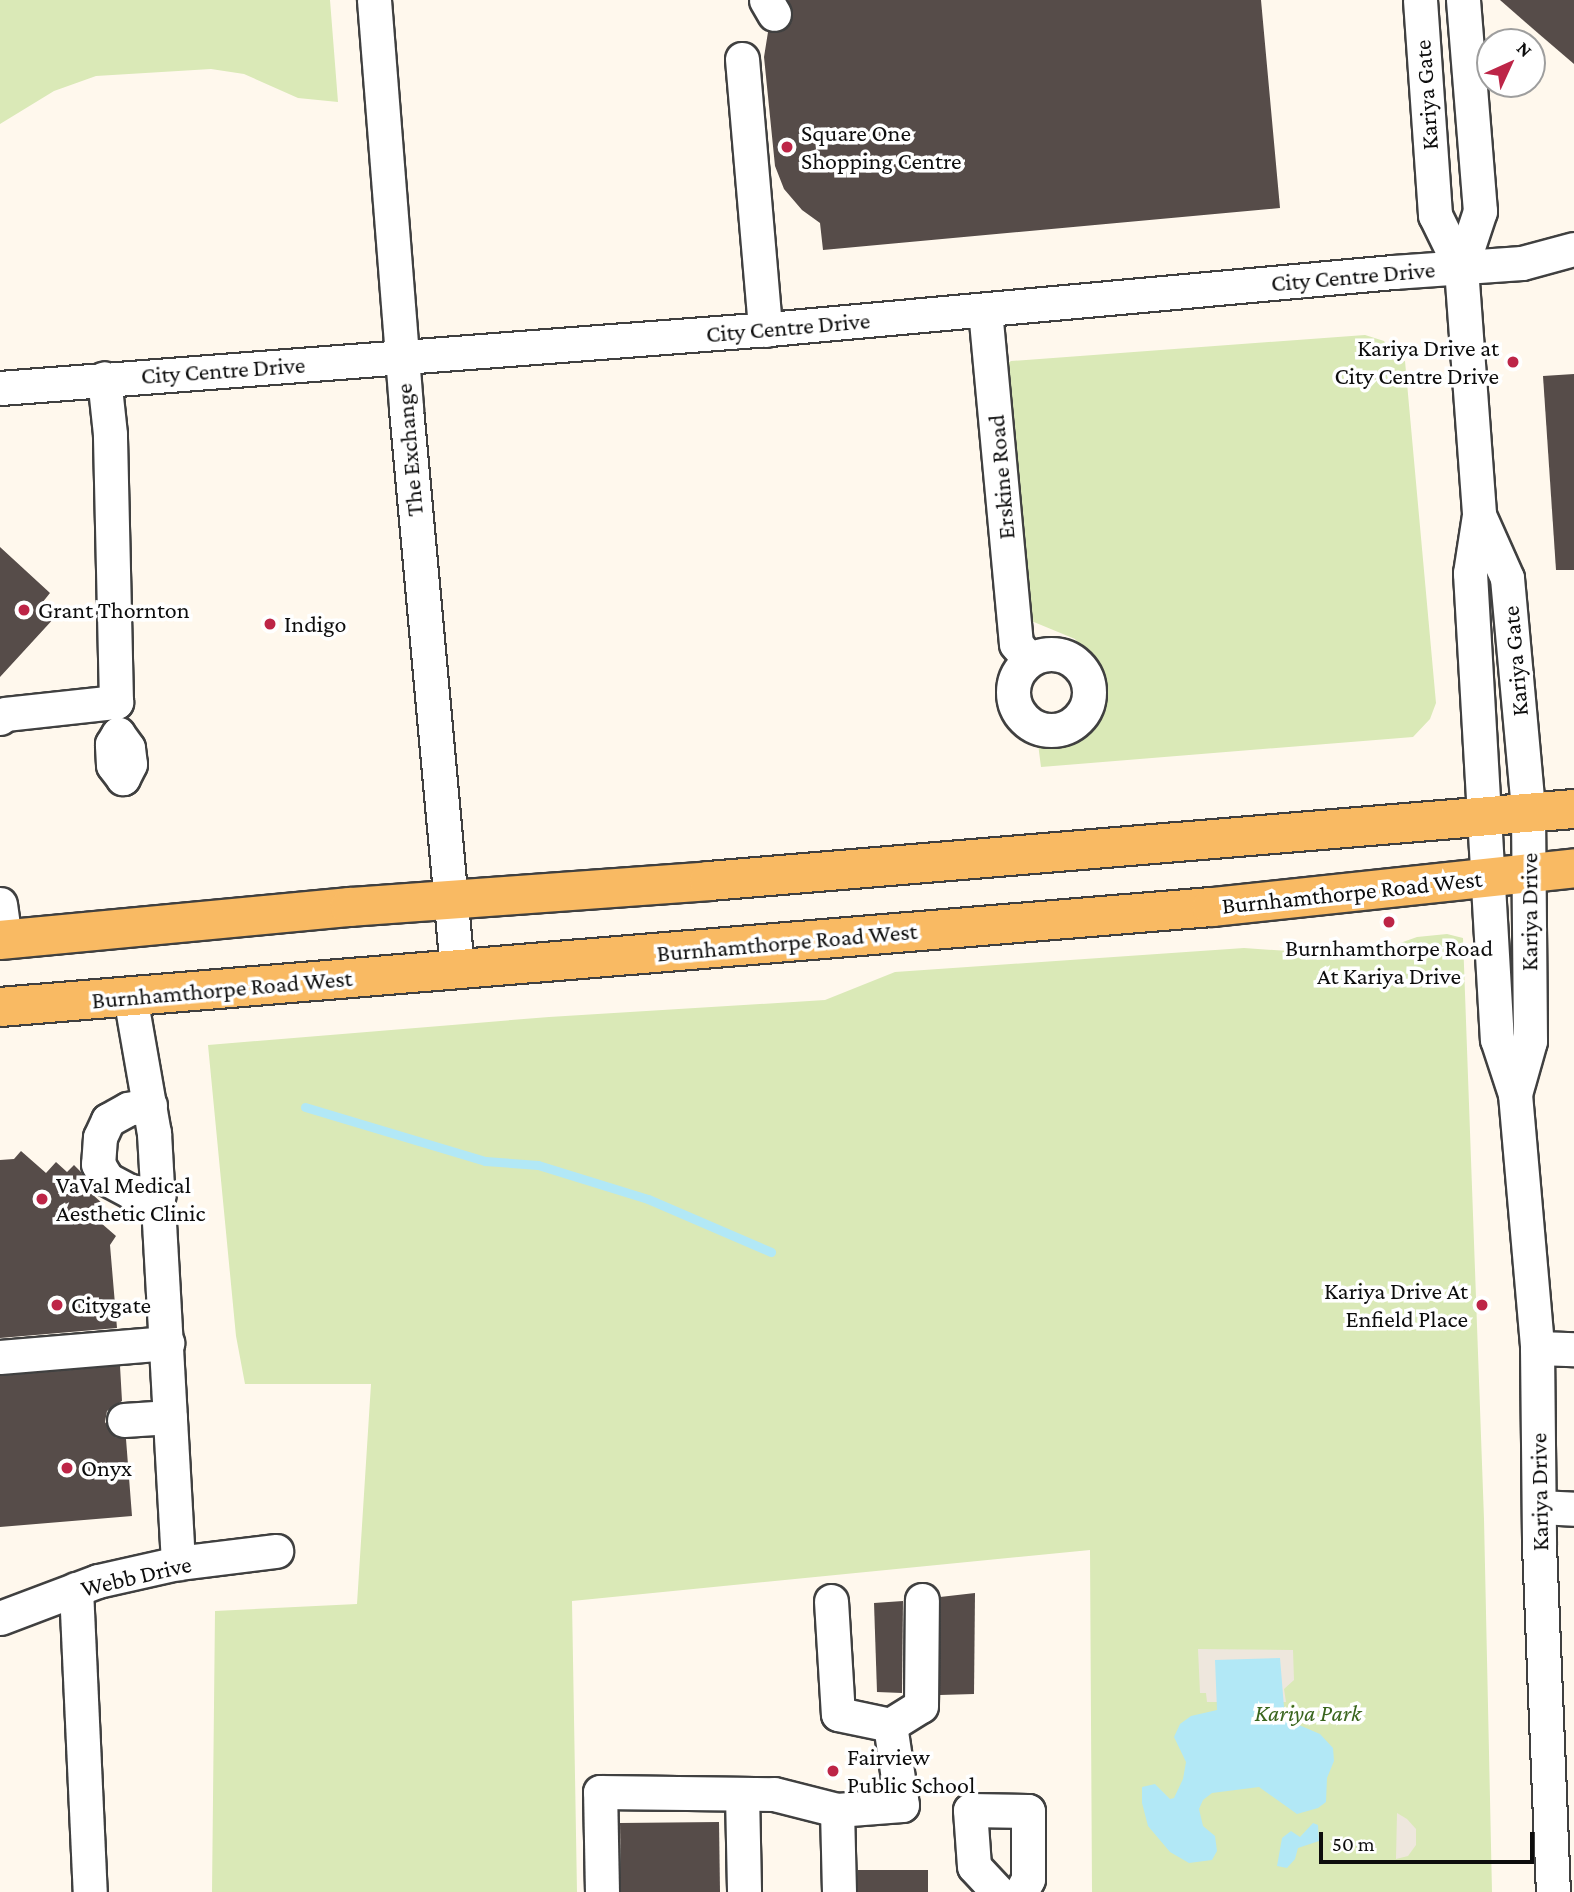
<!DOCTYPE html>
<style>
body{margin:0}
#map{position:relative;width:1574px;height:1892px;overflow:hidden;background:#fff8ed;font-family:"Crimson Pro",serif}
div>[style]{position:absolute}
.green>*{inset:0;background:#dae9b7}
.plaza>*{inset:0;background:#eee7dd}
.water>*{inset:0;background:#b2e8f6}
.stream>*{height:9px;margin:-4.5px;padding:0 4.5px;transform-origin:4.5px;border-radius:4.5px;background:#b2e8f6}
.building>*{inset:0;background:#564c49}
.roads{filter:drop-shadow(2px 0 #404040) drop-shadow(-2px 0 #404040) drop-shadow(0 2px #404040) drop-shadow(0 -2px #404040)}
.minor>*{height:33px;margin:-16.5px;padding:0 16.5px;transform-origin:16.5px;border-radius:16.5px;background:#fff}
.minor>.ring{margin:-16.5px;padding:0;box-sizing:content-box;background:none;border:33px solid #fff;border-radius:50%}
.major>*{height:38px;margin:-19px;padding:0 19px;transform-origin:19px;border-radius:19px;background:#f9ba63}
.dots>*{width:19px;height:19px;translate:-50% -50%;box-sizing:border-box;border:4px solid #fff;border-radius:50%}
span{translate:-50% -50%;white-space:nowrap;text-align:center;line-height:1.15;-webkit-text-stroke:7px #fff;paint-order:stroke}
.street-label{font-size:24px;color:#0d0d0d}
.poi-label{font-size:24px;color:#0d0d0d}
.left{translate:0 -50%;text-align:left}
.right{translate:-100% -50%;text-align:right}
.park-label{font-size:24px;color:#39651d;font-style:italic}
.north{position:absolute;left:1476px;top:28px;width:70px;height:70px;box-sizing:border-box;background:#fff;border:2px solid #9e9e9e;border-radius:50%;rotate:45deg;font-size:19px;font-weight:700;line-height:28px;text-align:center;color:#0d0d0d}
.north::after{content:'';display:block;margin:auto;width:24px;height:32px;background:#bd2547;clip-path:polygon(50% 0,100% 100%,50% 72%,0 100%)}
.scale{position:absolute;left:1319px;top:1832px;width:215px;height:32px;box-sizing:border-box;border:4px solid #0d0d0d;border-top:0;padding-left:9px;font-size:21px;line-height:24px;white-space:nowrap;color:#0d0d0d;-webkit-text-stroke:5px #fff;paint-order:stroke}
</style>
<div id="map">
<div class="green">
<i style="clip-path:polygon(0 0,330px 0,338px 102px,298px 98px,244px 74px,211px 69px,96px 76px,54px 91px,0 124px)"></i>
<i style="clip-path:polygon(1365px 335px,1384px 341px,1398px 362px,1405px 361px,1436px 703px,1430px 719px,1413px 737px,1041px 767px,1037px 736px,1068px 725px,1083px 712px,1095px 699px,1097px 685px,1095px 668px,1075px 639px,1029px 620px,1003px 367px,1011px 361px)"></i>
<i style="clip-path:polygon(1447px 934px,1463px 938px,1484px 1519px,1492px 1892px,1092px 1892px,1090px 1550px,572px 1601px,577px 1892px,212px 1892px,215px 1611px,357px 1604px,371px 1384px,245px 1384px,236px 1336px,208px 1045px,549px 1017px,825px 1000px,895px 972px,1244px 948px,1333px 954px,1389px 947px,1417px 937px)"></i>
</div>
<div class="plaza">
<i style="clip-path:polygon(1198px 1649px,1293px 1650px,1294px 1680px,1284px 1689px,1286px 1702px,1207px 1702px,1206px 1693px,1200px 1693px)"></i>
<i style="clip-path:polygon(1397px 1813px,1407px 1819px,1416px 1829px,1416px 1845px,1408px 1856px,1396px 1859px)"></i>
</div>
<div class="water">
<i style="clip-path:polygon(1280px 1658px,1285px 1719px,1320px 1734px,1333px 1748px,1334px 1761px,1327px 1778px,1326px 1802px,1318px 1808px,1297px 1814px,1259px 1787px,1212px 1793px,1203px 1800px,1199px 1809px,1203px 1826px,1215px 1836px,1217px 1851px,1212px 1860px,1189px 1863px,1170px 1852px,1148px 1826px,1142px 1803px,1142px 1787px,1155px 1784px,1170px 1799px,1174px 1798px,1183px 1779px,1186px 1762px,1174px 1737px,1180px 1724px,1191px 1716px,1217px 1710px,1215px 1660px)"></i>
<i style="clip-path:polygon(1313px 1823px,1318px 1825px,1319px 1841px,1298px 1848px,1295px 1859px,1287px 1868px,1277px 1866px,1282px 1838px,1291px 1831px,1300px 1837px)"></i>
</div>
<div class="stream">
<i style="left:305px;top:1107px;width:188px;rotate:16.7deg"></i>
<i style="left:485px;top:1161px;width:53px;rotate:4.3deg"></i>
<i style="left:538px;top:1165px;width:115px;rotate:17.2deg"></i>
<i style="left:648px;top:1199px;width:134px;rotate:23.3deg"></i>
</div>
<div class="building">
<i style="clip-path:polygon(788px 0,1261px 0,1280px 208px,823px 250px,820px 223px,802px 210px,784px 189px,775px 166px,764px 57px,768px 32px,783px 31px,791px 23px,793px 13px)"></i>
<i style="clip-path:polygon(1500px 0,1574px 0,1574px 64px,1539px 34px)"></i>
<i style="clip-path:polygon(1574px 374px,1574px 570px,1556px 570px,1543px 376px)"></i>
<i style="clip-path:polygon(0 547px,50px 593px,42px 603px,56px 616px,0 677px)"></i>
<i style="clip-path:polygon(21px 1151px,46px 1173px,56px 1162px,67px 1172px,74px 1165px,81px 1172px,92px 1194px,103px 1204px,93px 1216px,116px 1236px,110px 1245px,117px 1328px,0 1338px,0 1160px,14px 1159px)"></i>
<i style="clip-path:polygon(120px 1366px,122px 1401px,107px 1411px,105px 1422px,115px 1437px,126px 1439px,132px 1516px,0 1527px,0 1376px)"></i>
<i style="clip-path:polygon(975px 1593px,974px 1694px,940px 1695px,940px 1597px)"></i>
<i style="clip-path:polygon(903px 1601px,902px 1693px,877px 1692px,874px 1603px)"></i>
<i style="clip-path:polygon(719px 1822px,720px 1892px,621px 1892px,620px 1823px)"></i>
<i style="clip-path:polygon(858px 1870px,928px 1870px,928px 1892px,858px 1892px)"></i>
</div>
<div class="roads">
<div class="minor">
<i style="left:374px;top:0;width:410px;rotate:85.5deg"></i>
<i style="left:406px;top:409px;width:562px;rotate:84.8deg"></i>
<i style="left:766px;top:0;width:16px;rotate:60deg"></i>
<i style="left:1420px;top:0;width:216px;rotate:86deg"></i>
<i style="left:1435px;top:215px;width:59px;rotate:63.9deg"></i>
<i style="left:1463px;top:0;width:212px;rotate:85.4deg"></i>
<i style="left:1480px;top:211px;width:60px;rotate:108.4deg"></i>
<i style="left:1461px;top:268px;width:248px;rotate:85.8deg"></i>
<i style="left:1479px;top:515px;width:59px;rotate:98.8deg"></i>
<i style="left:1470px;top:573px;width:467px;rotate:86.7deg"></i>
<i style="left:1497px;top:1039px;width:58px;rotate:71.9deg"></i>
<i style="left:1515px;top:1094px;width:255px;rotate:85deg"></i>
<i style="left:1537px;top:1348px;width:197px;rotate:89.4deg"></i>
<i style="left:1539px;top:1545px;width:347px;rotate:87.7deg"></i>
<i style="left:742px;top:59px;width:272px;rotate:85.1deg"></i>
<i style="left:985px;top:310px;width:335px;rotate:84.7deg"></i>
<i style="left:1016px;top:644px;width:20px;rotate:49deg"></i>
<i style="left:0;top:388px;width:771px;rotate:-4.39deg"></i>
<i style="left:769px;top:329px;width:627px;rotate:-5.22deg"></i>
<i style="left:1393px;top:272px;width:129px;rotate:-4deg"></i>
<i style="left:1522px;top:263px;width:54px;rotate:-15.1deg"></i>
<i style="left:1479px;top:515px;width:69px;rotate:66deg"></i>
<i style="left:1507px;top:578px;width:234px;rotate:84.8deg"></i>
<i style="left:1528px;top:811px;width:230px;rotate:89.5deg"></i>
<i style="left:1530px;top:1041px;width:55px;rotate:105.8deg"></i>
<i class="ring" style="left:1013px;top:654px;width:43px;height:43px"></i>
<i style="left:0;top:718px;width:6px;rotate:-39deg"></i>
<i style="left:5px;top:714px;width:112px;rotate:-6.2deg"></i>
<i style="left:116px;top:702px;width:268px;rotate:-91.3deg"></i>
<i style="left:110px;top:434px;width:56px;rotate:-96.1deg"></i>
<i style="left:118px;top:734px;width:17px;rotate:54deg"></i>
<i style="left:128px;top:748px;width:16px;rotate:83deg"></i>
<i style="left:130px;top:764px;width:16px;rotate:117deg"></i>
<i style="left:123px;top:778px;width:16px;rotate:-128deg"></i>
<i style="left:113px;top:765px;width:21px;rotate:-93deg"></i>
<i style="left:112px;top:744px;width:12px;rotate:-59deg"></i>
<i style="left:0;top:904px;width:35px;rotate:82deg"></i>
<i style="left:130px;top:996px;width:139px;rotate:80.1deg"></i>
<i style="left:154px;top:1133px;width:431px;rotate:86.8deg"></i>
<i style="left:150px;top:1105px;width:22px;rotate:170deg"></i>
<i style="left:128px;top:1109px;width:23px;rotate:151deg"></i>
<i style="left:108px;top:1120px;width:19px;rotate:115deg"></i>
<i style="left:100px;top:1137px;width:27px;rotate:94deg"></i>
<i style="left:98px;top:1164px;width:17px;rotate:59deg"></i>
<i style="left:107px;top:1179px;width:26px;rotate:28deg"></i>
<i style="left:130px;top:1191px;width:29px;rotate:8deg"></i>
<i style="left:1537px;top:1348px;width:37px;rotate:2deg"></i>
<i style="left:0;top:1357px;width:168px;rotate:-4.8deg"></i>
<i style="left:124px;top:1420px;width:46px;rotate:-3.7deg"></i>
<i style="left:1539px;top:1507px;width:35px;rotate:3deg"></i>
<i style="left:76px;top:1589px;width:303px;rotate:87.4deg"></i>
<i style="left:831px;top:1601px;width:113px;rotate:86.5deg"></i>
<i style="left:838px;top:1714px;width:53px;rotate:11.9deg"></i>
<i style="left:0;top:1618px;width:105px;rotate:-20.7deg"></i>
<i style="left:98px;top:1581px;width:82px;rotate:-12.7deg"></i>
<i style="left:178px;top:1563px;width:99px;rotate:-7deg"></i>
<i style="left:742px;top:1794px;width:98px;rotate:88.8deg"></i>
<i style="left:837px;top:1810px;width:82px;rotate:88.6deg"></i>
<i style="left:602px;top:1892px;width:100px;rotate:-91.1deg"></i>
<i style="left:600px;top:1792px;width:174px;rotate:0.7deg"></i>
<i style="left:774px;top:1794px;width:65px;rotate:14.3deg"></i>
<i style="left:837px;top:1810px;width:65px;rotate:-4.4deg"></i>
<i style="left:902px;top:1805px;width:81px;rotate:-98.5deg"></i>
<i style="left:890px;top:1725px;width:36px;rotate:-32deg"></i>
<i style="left:921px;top:1706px;width:106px;rotate:-89.5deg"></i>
<i style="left:998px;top:1892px;width:35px;rotate:-133deg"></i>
<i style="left:974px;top:1866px;width:56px;rotate:-94.1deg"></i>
<i style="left:970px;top:1810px;width:58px;rotate:1deg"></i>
<i style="left:1028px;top:1811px;width:68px;rotate:90deg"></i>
<i style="left:1028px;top:1879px;width:15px;rotate:118deg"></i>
</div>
<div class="major">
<i style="left:0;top:940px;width:352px;rotate:-5.4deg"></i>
<i style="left:350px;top:907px;width:360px;rotate:-4.1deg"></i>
<i style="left:709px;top:881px;width:868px;rotate:-4.76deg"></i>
<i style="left:0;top:1007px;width:1216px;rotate:-4.72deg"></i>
<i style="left:1212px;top:907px;width:364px;rotate:-6.1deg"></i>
</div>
</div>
<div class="dots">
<i style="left:787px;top:147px;background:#bd2547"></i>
<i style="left:1513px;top:362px;background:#bd2547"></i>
<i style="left:24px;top:610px;background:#bd2547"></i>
<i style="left:270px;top:624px;background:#bd2547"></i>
<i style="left:1389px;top:922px;background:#bd2547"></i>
<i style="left:42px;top:1199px;background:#bd2547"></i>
<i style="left:57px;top:1305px;background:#bd2547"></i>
<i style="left:1482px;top:1305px;background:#bd2547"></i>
<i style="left:67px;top:1468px;background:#bd2547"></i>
<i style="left:833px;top:1771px;background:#bd2547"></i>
</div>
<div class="street-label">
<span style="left:1426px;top:95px;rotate:-94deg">Kariya Gate</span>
<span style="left:1353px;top:276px;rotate:-5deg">City Centre Drive</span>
<span style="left:788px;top:327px;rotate:-5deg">City Centre Drive</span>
<span style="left:223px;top:370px;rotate:-4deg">City Centre Drive</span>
<span style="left:409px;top:450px;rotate:-95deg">The Exchange</span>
<span style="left:1001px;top:477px;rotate:-95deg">Erskine Road</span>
<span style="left:1515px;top:661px;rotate:-95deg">Kariya Gate</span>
<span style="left:1352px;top:892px;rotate:-6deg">Burnhamthorpe Road West</span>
<span style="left:1529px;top:912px;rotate:-90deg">Kariya Drive</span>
<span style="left:787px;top:942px;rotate:-5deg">Burnhamthorpe Road West</span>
<span style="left:222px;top:989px;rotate:-5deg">Burnhamthorpe Road West</span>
<span style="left:1539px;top:1492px;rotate:-91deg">Kariya Drive</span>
<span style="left:136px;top:1576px;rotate:-13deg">Webb Drive</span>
</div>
<div class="poi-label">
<span class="left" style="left:801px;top:147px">Square One<br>Shopping Centre</span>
<span class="right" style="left:1499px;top:362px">Kariya Drive at<br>City Centre Drive</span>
<span class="left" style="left:38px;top:610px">Grant Thornton</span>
<span class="left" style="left:284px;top:624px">Indigo</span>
<span style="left:1389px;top:962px">Burnhamthorpe Road<br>At Kariya Drive</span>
<span class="left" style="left:56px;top:1199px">VaVal Medical<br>Aesthetic Clinic</span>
<span class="right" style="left:1468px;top:1305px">Kariya Drive At<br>Enfield Place</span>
<span class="left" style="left:71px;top:1305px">Citygate</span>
<span class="left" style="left:81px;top:1468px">Onyx</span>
<span class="left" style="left:847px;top:1771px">Fairview<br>Public School</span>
</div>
<div class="park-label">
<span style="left:1308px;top:1713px">Kariya Park</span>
</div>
<div class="north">N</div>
<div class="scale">50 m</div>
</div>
